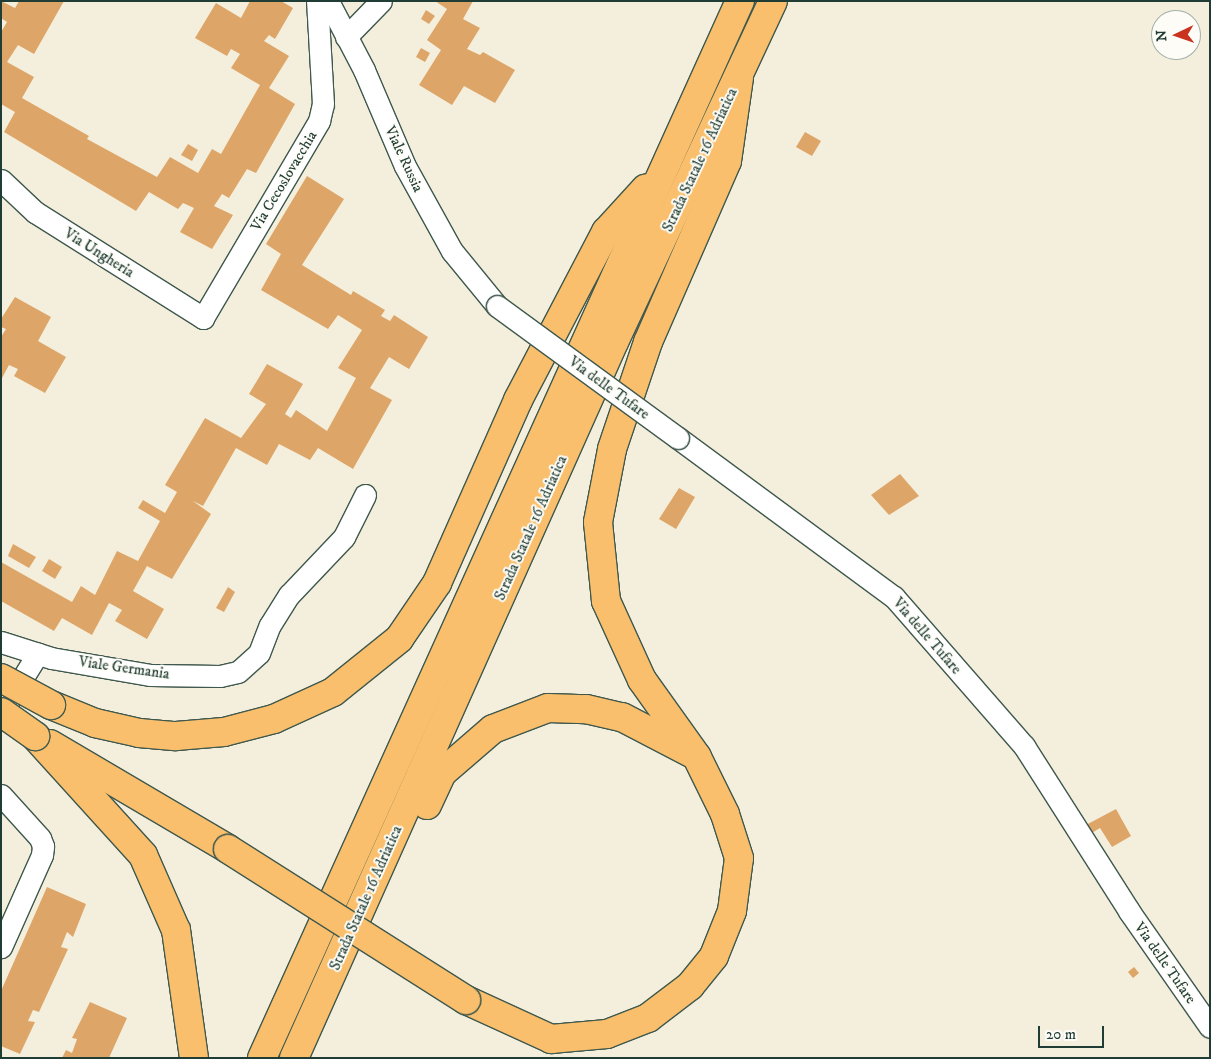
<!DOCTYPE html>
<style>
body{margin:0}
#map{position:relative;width:1211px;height:1059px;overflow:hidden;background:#f4efdc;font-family:"IM FELL DW Pica",serif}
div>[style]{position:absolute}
.building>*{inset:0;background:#dda668}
.roads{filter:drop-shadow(1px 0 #3f584d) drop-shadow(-1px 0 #3f584d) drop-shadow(0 1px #3f584d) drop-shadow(0 -1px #3f584d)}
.minor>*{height:21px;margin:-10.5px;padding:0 10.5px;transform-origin:10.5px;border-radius:10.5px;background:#fff}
.highway>*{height:28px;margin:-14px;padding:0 14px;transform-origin:14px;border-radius:14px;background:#f9bf6c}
.bridges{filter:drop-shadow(1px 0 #3f584d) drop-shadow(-1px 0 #3f584d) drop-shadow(0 1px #3f584d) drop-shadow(0 -1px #3f584d)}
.minor-bridge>*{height:21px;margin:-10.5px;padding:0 10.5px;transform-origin:10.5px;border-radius:10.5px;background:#fff}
.highway-bridge>*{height:28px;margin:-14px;padding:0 14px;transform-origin:14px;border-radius:14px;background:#f9bf6c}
span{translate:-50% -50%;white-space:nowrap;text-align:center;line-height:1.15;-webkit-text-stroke:4px #fdfcf7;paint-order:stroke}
.street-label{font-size:15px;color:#1f3d34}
.frame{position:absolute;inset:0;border:2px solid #1f3d34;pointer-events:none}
.north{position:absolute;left:1151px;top:10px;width:50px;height:50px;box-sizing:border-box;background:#fdfcf7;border:1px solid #a4b0a9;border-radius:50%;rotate:267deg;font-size:14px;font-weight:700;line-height:20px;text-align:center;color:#1f3d34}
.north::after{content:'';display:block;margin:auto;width:18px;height:22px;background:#c8321e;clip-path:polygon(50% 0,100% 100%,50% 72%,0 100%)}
.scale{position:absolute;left:1038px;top:1026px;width:66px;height:22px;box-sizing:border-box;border:2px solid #1f3d34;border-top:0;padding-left:6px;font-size:15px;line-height:18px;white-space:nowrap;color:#1f3d34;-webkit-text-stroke:4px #fdfcf7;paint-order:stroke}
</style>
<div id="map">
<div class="building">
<i style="clip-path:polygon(1px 1px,15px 8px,19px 1px,64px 1px,34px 54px,18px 45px,7px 62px,34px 77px,22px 98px,89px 136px,87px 139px,157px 177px,170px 157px,198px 173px,212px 149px,221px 154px,260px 85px,231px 68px,240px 54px,231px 49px,227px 56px,195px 38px,216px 3px,241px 18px,250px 1px,281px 1px,293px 8px,275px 39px,269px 35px,264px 41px,289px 56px,269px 88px,295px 104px,256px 173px,247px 169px,229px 198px,222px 194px,214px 206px,233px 215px,212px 249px,180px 232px,194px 208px,183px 203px,178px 209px,149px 192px,136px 211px,4px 132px,15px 112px,1px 104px,1px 32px,7px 22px,1px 18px)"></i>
<i style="clip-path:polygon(435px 1px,473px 1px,463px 19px,480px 28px,467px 49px,480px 55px,483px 52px,515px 70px,495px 103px,464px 86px,452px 105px,419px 85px,441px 50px,427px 40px,447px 9px)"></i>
<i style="clip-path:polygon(426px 10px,435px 16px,429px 24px,421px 19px)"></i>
<i style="clip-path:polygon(421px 48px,430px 53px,425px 62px,416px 57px)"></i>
<i style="clip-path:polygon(805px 132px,821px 141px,812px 156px,796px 147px)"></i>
<i style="clip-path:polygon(188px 144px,198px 150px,192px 161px,181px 155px)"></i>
<i style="clip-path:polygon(307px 176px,344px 199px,302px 265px,351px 295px,353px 291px,385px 310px,381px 316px,390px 321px,394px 315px,428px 337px,409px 369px,389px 357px,370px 388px,392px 400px,353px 469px,318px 448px,310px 460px,279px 444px,267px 465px,236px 448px,203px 506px,193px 501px,211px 514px,172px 579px,147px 566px,133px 591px,164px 609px,147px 639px,115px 621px,122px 610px,109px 603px,92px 635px,62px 618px,54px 631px,1px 601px,1px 562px,72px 602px,81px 586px,95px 595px,117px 551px,138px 561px,160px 521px,138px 508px,143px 500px,165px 513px,177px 492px,165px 485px,205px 418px,241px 438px,266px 404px,249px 394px,267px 364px,303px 384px,285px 414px,291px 418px,296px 410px,327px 431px,356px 378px,338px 368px,362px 330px,338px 315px,328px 329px,261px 290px,281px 254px,266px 244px)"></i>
<i style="clip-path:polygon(15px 297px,51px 317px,38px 341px,66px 357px,45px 393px,14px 376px,18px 369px,9px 365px,1px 380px,1px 337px,6px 329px,1px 327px,1px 319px)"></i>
<i style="clip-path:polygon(900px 474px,919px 496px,889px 515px,871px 495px)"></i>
<i style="clip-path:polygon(679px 488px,695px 497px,676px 529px,659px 519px)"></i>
<i style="clip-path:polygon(13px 544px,36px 557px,29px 568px,8px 556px)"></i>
<i style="clip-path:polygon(49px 559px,62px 567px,55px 579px,42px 571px)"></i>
<i style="clip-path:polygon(228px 587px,235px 592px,224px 612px,216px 608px)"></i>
<i style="clip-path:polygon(1116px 809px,1131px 836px,1112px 847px,1100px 828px,1090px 834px,1084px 826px)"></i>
<i style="clip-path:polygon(47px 887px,86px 904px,73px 937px,67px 932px,61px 947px,68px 949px,39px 1012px,33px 1010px,28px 1021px,35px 1022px,20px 1054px,1px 1046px,1px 991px)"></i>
<i style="clip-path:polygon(1134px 967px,1139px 973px,1133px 978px,1128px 972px)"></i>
<i style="clip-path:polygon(90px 1002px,127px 1018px,109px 1058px,62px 1058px,66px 1050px,72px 1053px,77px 1039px,72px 1038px)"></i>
</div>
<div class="roads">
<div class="minor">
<i style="left:328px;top:1px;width:78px;rotate:62.4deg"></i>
<i style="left:364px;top:70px;width:104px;rotate:66.9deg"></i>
<i style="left:405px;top:166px;width:97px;rotate:61.1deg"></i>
<i style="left:452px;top:251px;width:71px;rotate:50.7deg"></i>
<i style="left:346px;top:37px;width:50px;rotate:-45.8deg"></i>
<i style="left:1px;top:180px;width:47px;rotate:43.3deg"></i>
<i style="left:35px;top:212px;width:199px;rotate:32.2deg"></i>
<i style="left:203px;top:318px;width:229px;rotate:-59.5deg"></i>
<i style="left:319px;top:121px;width:17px;rotate:-77deg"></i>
<i style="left:323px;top:104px;width:103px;rotate:-93.3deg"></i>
<i style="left:678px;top:438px;width:268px;rotate:36.4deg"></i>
<i style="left:894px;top:597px;width:198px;rotate:48.9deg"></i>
<i style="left:1024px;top:746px;width:196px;rotate:57.5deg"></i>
<i style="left:1129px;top:911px;width:141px;rotate:55.1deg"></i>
<i style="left:1px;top:642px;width:52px;rotate:17.7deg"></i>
<i style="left:51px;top:658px;width:100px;rotate:9.7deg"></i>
<i style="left:150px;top:675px;width:70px;rotate:0.8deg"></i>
<i style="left:220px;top:676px;width:18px;rotate:-13deg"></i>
<i style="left:238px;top:672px;width:28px;rotate:-42deg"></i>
<i style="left:259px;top:653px;width:30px;rotate:-69deg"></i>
<i style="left:270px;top:625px;width:36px;rotate:-58deg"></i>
<i style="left:289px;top:595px;width:80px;rotate:-46.5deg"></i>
<i style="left:344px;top:537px;width:47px;rotate:-63.4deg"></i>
<i style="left:1px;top:713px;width:70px;rotate:-58.3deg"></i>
<i style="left:1px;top:795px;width:58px;rotate:47.8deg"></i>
<i style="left:40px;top:838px;width:9px;rotate:69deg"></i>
<i style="left:43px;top:846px;width:9px;rotate:96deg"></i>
<i style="left:42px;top:855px;width:101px;rotate:114deg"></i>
</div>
<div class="highway">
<i style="left:51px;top:705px;width:48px;rotate:22.2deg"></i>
<i style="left:95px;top:723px;width:45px;rotate:12.8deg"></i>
<i style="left:139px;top:733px;width:37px;rotate:5deg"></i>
<i style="left:176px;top:736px;width:48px;rotate:-4.8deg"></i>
<i style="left:224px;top:732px;width:52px;rotate:-14.6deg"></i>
<i style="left:274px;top:719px;width:65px;rotate:-24.6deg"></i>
<i style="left:333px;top:692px;width:85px;rotate:-38.8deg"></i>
<i style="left:399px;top:639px;width:68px;rotate:-55.8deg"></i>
<i style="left:437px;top:583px;width:200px;rotate:-66.1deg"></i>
<i style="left:518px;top:400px;width:190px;rotate:-62.4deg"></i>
<i style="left:606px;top:232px;width:59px;rotate:-47.7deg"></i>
<i style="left:35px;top:736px;width:161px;rotate:47.8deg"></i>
<i style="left:143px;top:855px;width:82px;rotate:66.3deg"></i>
<i style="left:176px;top:930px;width:129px;rotate:82deg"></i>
<i style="left:50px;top:744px;width:207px;rotate:30.5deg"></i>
<i style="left:427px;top:805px;width:35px;rotate:-65deg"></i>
<i style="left:442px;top:773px;width:67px;rotate:-40.8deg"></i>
<i style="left:493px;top:729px;width:59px;rotate:-20.9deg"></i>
<i style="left:548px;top:708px;width:38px;rotate:2deg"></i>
<i style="left:586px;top:709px;width:37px;rotate:13deg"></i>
<i style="left:622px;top:717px;width:78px;rotate:27.6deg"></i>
<i style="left:466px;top:1000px;width:94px;rotate:24.6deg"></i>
<i style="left:551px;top:1039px;width:56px;rotate:-5.1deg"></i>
<i style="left:607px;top:1034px;width:44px;rotate:-21.3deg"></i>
<i style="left:648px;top:1018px;width:53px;rotate:-37.3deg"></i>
<i style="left:690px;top:986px;width:38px;rotate:-51deg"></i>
<i style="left:714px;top:956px;width:48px;rotate:-68.2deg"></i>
<i style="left:732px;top:911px;width:53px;rotate:-82.5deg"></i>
<i style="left:739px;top:858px;width:46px;rotate:-107.7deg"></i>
<i style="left:725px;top:814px;width:64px;rotate:-116.2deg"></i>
<i style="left:697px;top:757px;width:95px;rotate:-125.5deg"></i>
<i style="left:642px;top:680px;width:87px;rotate:-114.5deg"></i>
<i style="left:606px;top:601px;width:79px;rotate:-95.8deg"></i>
<i style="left:598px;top:522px;width:74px;rotate:-79.1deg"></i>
<i style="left:612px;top:449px;width:113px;rotate:-71.4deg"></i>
<i style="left:648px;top:342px;width:197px;rotate:-66.4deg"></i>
<i style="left:727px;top:161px;width:84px;rotate:-81.8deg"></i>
<i style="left:262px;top:1058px;width:1160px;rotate:-65.67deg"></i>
<i style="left:294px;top:1058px;width:784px;rotate:-65.92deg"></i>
<i style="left:614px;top:342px;width:376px;rotate:-65deg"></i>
</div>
</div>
<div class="bridges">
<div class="minor-bridge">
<i style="left:497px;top:306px;width:224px;rotate:36.1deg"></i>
</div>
<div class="highway-bridge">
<i style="left:1px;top:678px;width:57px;rotate:28.4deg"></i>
<i style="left:1px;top:712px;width:42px;rotate:35.2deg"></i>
<i style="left:228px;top:849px;width:282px;rotate:32.4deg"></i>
</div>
</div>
<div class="street-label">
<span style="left:404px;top:159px;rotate:65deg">Viale Russia</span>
<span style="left:700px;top:160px;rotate:-65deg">Strada Statale 16 Adriatica</span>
<span style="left:284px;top:181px;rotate:-59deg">Via Cecoslovacchia</span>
<span style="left:99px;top:253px;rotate:32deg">Via Ungheria</span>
<span style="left:609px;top:388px;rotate:36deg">Via delle Tufare</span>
<span style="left:531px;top:528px;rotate:-66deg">Strada Statale 16 Adriatica</span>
<span style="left:927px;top:636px;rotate:49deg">Via delle Tufare</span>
<span style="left:124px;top:668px;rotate:8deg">Viale Germania</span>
<span style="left:366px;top:898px;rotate:-66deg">Strada Statale 16 Adriatica</span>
<span style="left:1165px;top:963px;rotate:55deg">Via delle Tufare</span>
</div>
<div class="frame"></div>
<div class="north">N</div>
<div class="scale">20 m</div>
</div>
